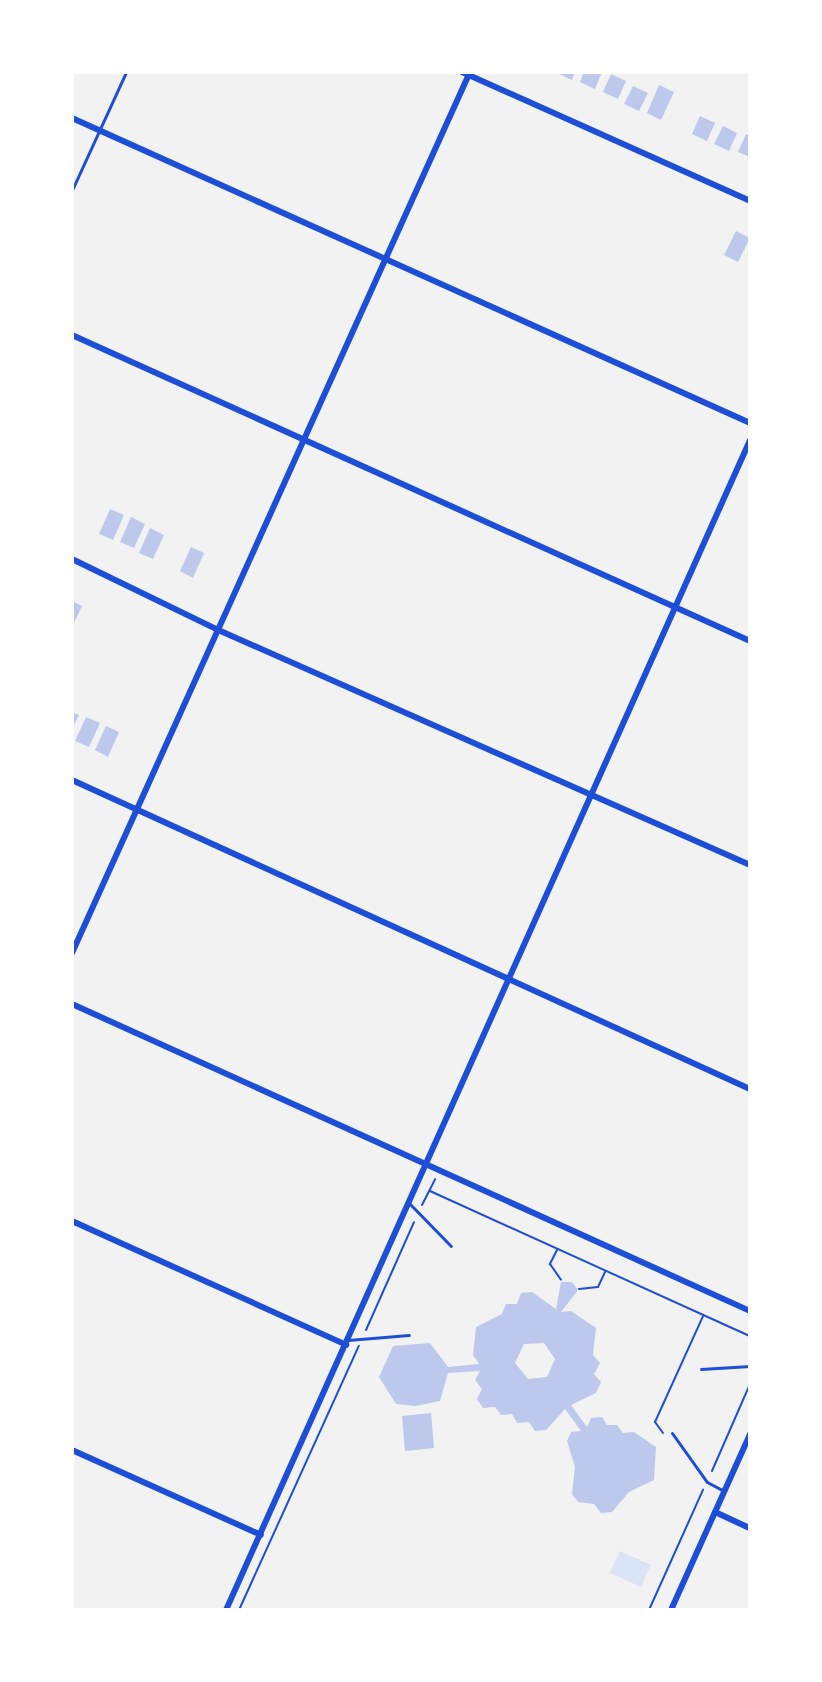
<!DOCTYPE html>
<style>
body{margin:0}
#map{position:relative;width:822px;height:1682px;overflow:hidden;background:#f2f2f2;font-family:Manrope,sans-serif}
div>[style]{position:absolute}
.green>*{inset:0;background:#dbe4f7}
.building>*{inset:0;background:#bdc9ec}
.path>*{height:2px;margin:-1px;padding:0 1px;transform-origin:1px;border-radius:1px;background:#1d4ed8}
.service>*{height:3px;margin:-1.5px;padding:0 1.5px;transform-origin:1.5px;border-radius:1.5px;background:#1d4ed8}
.minor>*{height:6px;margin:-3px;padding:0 3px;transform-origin:3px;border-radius:3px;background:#1d4ed8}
span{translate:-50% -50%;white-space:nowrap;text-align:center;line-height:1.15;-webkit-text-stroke:6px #fff;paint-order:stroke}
.frame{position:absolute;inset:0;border:74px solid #fff;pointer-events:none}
</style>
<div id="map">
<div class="green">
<i style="clip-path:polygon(620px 1551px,651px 1565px,641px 1587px,610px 1573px)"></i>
</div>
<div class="building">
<i style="clip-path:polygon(555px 72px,575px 72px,572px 80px)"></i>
<i style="clip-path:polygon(584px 72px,602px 72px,595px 89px,580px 82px)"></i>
<i style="clip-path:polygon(611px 74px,626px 81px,618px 99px,603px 92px)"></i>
<i style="clip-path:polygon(659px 85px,674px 92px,661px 120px,647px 113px)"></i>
<i style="clip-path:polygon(633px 86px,648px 93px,639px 111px,624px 104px)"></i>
<i style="clip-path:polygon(700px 116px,715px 123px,707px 141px,692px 134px)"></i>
<i style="clip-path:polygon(723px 126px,737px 133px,729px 151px,714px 144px)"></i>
<i style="clip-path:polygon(746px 134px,750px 136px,750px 157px,738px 152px)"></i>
<i style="clip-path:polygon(736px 231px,750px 238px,738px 262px,724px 255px)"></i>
<i style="clip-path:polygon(110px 509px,124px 515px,113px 540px,99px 534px)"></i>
<i style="clip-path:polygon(131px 517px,145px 524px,134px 548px,120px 542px)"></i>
<i style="clip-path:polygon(150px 528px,164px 535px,153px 559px,139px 553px)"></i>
<i style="clip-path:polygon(191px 547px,204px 553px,193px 578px,180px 571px)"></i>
<i style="clip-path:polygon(72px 601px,82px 606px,72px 627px)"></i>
<i style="clip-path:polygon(72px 712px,79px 715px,72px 729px)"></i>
<i style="clip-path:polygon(86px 717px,100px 723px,89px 747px,75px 741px)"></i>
<i style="clip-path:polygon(106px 726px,119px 732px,108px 757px,95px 750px)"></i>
<i style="clip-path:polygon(evenodd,561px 1282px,572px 1282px,578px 1290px,561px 1312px,571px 1311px,596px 1328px,593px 1355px,600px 1363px,594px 1374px,601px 1382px,596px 1393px,571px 1405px,587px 1427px,591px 1418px,602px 1417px,607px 1425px,617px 1425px,623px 1433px,634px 1432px,656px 1447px,654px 1480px,629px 1492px,612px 1512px,601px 1513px,594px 1504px,578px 1502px,572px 1494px,575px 1467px,567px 1441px,571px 1432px,581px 1431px,565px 1409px,546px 1430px,535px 1431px,529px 1422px,517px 1423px,512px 1414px,501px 1415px,495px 1407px,483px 1408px,477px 1399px,482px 1389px,475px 1380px,480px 1371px,448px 1373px,440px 1401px,416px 1406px,396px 1404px,379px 1377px,393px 1346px,430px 1343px,448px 1367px,479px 1364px,473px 1355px,476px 1327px,502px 1314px,506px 1304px,517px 1304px,521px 1293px,532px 1292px,556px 1309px,561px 1282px,544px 1343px,555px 1359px,547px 1377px,528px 1379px,515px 1363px,524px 1344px,544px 1343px)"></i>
<i style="clip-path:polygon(431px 1413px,434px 1448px,405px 1451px,402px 1416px)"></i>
</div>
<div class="path">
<i style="left:430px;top:1191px;width:351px;rotate:24.4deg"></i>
<i style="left:422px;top:1205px;width:29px;rotate:-63deg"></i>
<i style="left:557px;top:1250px;width:16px;rotate:117deg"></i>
<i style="left:550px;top:1264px;width:19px;rotate:55deg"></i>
<i style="left:579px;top:1289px;width:19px;rotate:-6deg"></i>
<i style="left:598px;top:1287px;width:17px;rotate:-65deg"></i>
<i style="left:366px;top:1330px;width:118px;rotate:-66deg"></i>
<i style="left:663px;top:1433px;width:14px;rotate:-126deg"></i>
<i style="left:655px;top:1422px;width:116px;rotate:-65.6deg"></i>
<i style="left:712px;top:1471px;width:95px;rotate:-66.4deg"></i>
<i style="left:239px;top:1610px;width:290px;rotate:-65.6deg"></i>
<i style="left:649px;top:1610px;width:132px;rotate:-65.8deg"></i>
</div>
<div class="service">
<i style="left:72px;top:190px;width:130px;rotate:-65.4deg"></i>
<i style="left:409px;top:1203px;width:60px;rotate:45.7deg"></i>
<i style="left:348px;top:1340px;width:61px;rotate:-4.7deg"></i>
<i style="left:701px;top:1369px;width:49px;rotate:-3.5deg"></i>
<i style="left:672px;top:1433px;width:60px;rotate:54.5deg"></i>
<i style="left:707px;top:1482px;width:19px;rotate:28deg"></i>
</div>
<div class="minor">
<i style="left:462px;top:72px;width:316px;rotate:24.1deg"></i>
<i style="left:72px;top:118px;width:743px;rotate:24.22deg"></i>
<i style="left:72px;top:335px;width:744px;rotate:24.29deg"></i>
<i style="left:72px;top:559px;width:160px;rotate:25.9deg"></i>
<i style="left:216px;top:629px;width:584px;rotate:23.84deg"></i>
<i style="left:72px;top:780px;width:745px;rotate:24.5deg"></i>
<i style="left:72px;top:953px;width:967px;rotate:-65.69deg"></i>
<i style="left:72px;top:1004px;width:744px;rotate:24.36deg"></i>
<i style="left:72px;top:1221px;width:301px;rotate:24.3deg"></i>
<i style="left:72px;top:1450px;width:207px;rotate:24.2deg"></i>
<i style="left:715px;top:1512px;width:38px;rotate:25deg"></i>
<i style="left:226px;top:1610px;width:1282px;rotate:-65.87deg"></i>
<i style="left:671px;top:1610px;width:193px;rotate:-65.8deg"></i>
</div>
<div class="frame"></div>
</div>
